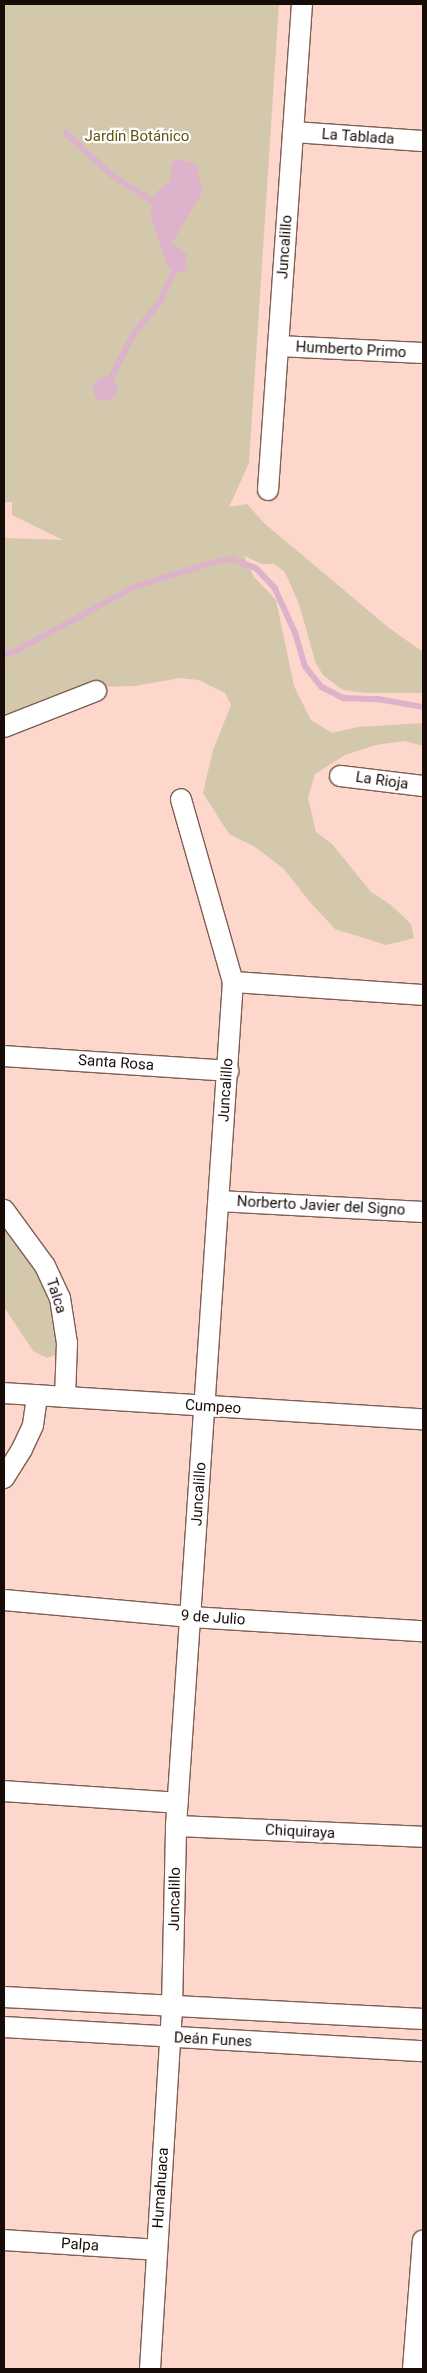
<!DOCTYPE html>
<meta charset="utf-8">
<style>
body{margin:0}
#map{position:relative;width:427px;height:2373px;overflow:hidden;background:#fed7cc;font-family:Roboto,sans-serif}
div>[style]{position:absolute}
.green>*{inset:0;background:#d3c8ab}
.water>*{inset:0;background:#dcb3ca}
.round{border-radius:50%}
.stream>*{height:5.5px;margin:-2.75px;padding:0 2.75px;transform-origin:2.75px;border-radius:2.75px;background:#dcb3ca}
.roads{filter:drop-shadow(1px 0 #7f5e54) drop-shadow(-1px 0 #7f5e54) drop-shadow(0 1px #7f5e54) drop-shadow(0 -1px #7f5e54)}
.minor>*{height:20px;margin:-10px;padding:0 10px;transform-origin:10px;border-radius:10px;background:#fff}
span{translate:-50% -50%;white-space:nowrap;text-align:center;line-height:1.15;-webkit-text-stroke:4.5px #fff;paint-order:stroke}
.park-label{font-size:15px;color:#67520c}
.street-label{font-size:15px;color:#180c08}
.frame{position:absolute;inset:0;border:5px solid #180c08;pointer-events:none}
</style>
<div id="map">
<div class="green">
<i style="clip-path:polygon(4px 4px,279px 4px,249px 463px,229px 507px,247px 504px,264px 523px,389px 628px,423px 652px,423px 693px,366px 693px,343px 690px,324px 676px,316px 664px,299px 604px,285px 572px,274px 564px,262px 564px,244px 556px,254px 577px,276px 600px,294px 686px,311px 720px,332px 733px,358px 727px,423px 723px,423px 746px,404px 741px,376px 745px,345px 755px,315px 774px,308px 798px,316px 832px,332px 844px,371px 892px,391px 905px,411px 924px,414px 938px,386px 945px,335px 929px,309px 901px,284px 869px,255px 847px,229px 834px,203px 793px,213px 750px,231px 705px,225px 693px,199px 680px,180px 678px,135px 686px,101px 687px,4px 724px,4px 538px,63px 540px,12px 515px,12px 502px,4px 502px)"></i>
<i style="clip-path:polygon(4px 1221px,48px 1286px,58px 1337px,55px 1355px,47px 1358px,33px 1351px,4px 1307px)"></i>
</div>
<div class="water">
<i style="clip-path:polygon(179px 159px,199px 165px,198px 174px,203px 191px,172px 243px,187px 254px,185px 258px,188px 269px,182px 272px,168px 267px,150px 215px,156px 192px,171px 181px,171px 163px)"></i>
<i class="round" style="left:93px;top:377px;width:24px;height:24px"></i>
</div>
<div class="stream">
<i style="left:66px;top:133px;width:62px;rotate:42.4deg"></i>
<i style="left:112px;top:175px;width:50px;rotate:32.7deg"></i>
<i style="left:111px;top:378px;width:51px;rotate:-62.9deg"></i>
<i style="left:134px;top:333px;width:40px;rotate:-50deg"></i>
<i style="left:160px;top:302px;width:35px;rotate:-66deg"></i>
<i style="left:4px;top:654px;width:10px;rotate:-11deg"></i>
<i style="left:14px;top:652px;width:136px;rotate:-28.4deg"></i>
<i style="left:134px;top:587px;width:88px;rotate:-17.2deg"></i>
<i style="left:218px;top:561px;width:14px;rotate:-8deg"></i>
<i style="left:232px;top:559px;width:26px;rotate:21deg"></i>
<i style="left:256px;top:568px;width:28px;rotate:46deg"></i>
<i style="left:275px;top:588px;width:51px;rotate:65.5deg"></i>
<i style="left:296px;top:634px;width:33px;rotate:74deg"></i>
<i style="left:305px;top:666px;width:27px;rotate:51deg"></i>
<i style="left:322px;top:687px;width:25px;rotate:27deg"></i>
<i style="left:344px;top:698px;width:34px;rotate:2deg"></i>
<i style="left:378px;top:699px;width:46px;rotate:10.1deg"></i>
</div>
<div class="roads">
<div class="minor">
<i style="left:293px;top:132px;width:130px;rotate:4deg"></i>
<i style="left:278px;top:346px;width:145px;rotate:2.8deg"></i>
<i style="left:268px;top:490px;width:487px;rotate:-86deg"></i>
<i style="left:4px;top:727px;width:99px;rotate:-21.4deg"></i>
<i style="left:340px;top:776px;width:84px;rotate:6.9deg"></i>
<i style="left:233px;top:982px;width:190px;rotate:3.9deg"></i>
<i style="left:4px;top:1056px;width:225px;rotate:3.8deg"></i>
<i style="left:219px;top:1201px;width:204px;rotate:3.1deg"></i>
<i style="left:4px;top:1210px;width:69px;rotate:53.8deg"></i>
<i style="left:45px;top:1266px;width:35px;rotate:65deg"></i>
<i style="left:60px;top:1298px;width:46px;rotate:81.2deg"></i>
<i style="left:67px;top:1343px;width:54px;rotate:92.1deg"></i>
<i style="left:4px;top:1393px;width:420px;rotate:3.6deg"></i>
<i style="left:4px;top:1478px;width:34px;rotate:-58deg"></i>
<i style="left:22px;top:1449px;width:26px;rotate:-65deg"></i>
<i style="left:33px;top:1425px;width:30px;rotate:-82deg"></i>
<i style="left:4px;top:1600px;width:188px;rotate:5.2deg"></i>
<i style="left:191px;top:1617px;width:232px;rotate:3.5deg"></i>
<i style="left:4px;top:1791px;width:174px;rotate:3.9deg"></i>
<i style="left:176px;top:1826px;width:247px;rotate:2.5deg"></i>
<i style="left:4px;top:1997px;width:420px;rotate:3deg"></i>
<i style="left:4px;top:2027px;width:420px;rotate:3.3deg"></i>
<i style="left:4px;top:2240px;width:153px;rotate:3.7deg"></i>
<i style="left:150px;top:2369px;width:363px;rotate:-86.5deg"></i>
<i style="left:172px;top:2007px;width:181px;rotate:-88.7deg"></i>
<i style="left:176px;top:1826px;width:846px;rotate:-86.14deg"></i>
<i style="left:233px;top:982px;width:190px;rotate:-105.9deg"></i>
<i style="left:413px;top:2369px;width:129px;rotate:-85.6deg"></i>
</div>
</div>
<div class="park-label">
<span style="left:137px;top:137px">Jardín Botánico</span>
</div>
<div class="street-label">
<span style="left:358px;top:137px;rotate:4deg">La Tablada</span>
<span style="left:285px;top:247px;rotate:-86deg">Juncalillo</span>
<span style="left:351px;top:350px;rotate:3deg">Humberto Primo</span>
<span style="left:382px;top:781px;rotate:8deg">La Rioja</span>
<span style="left:116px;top:1063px;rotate:4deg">Santa Rosa</span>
<span style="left:226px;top:1090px;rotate:-86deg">Juncalillo</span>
<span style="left:321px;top:1206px;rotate:3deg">Norberto Javier del Signo</span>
<span style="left:56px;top:1296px;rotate:72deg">Talca</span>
<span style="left:213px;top:1407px;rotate:4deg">Cumpeo</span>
<span style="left:199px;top:1494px;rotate:-86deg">Juncalillo</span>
<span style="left:213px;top:1618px;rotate:4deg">9 de Julio</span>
<span style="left:300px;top:1832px;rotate:3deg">Chiquiraya</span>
<span style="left:175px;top:1899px;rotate:-89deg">Juncalillo</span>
<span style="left:213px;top:2040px;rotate:3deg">Deán Funes</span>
<span style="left:161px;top:2188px;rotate:-86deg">Humahuaca</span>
<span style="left:80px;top:2245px;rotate:4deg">Palpa</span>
</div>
<div class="frame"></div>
</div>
